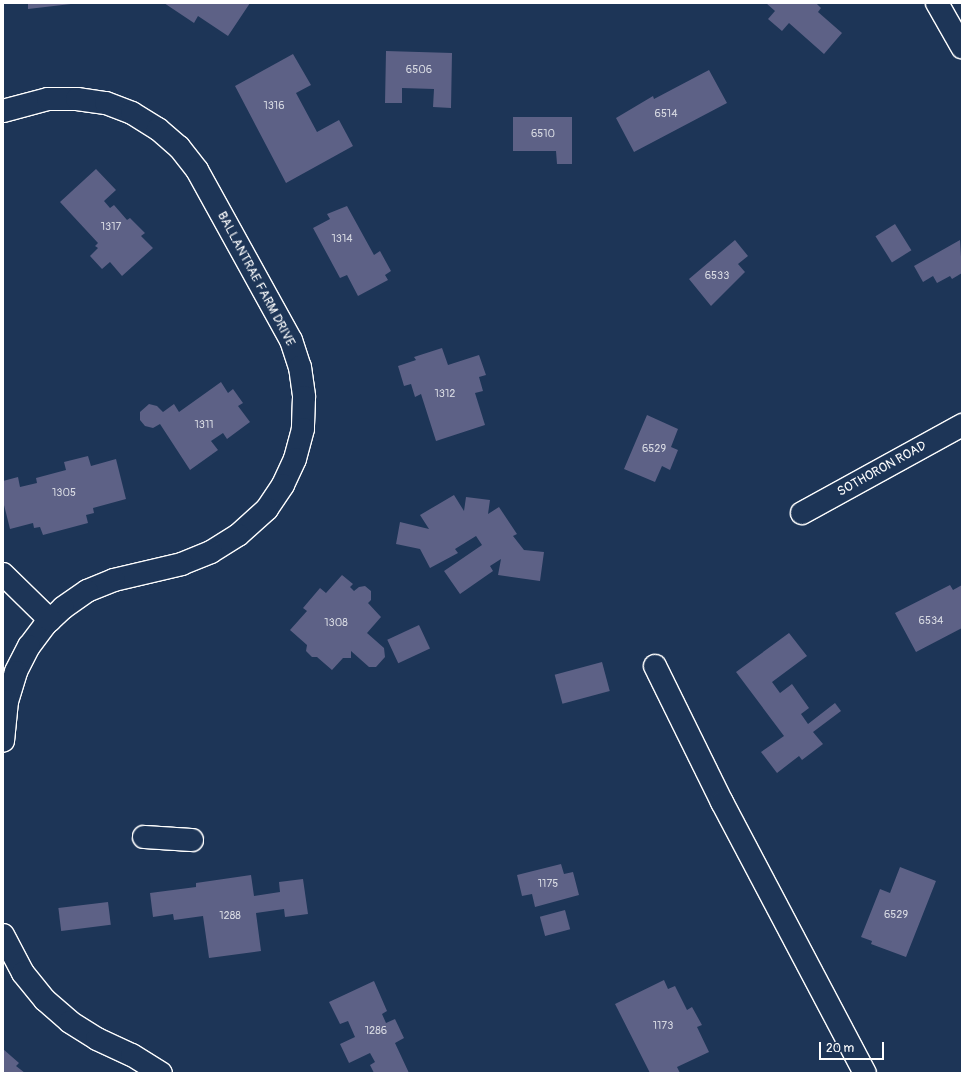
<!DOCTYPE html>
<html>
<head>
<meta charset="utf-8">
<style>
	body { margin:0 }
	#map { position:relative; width:965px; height:1076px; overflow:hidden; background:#1d3557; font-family:Pangolin,sans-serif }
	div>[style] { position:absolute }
	.building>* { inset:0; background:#5d6186; transform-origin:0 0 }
	.roads { filter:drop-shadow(1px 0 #fff) drop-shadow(-1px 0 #fff) drop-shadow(0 1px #fff) drop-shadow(0 -1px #fff) }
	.minor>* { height:22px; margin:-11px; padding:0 11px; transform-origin:11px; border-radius:11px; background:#1d3557 }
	span { translate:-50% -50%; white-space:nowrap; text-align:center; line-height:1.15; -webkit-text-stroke:3.5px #1d3557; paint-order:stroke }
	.number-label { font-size:11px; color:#d6d8e1 }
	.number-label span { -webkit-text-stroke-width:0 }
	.street-label { font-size:13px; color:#fff }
	.frame { position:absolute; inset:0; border:4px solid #fff; pointer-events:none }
	.scale { position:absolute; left:819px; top:1042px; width:65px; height:18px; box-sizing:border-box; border:2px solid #fff; border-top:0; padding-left:5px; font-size:12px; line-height:14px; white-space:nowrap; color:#fff; -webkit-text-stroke:3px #1d3557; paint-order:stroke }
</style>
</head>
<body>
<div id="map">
	<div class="building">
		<i style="clip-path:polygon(28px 3px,71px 3px,71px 4px,28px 9px)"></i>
		<i style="clip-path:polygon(164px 3px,250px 3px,228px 36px,198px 16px,194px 23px)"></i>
		<i style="clip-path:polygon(766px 3px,816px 3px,821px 8px,818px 12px,842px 33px,824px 54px,789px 23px,782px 31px,768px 19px,775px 11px)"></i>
		<i style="clip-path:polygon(386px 51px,452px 53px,451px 108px,433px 107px,434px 89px,402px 88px,402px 103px,385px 103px)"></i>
		<i style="clip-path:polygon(293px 54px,311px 85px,296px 93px,317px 132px,339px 120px,353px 146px,286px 183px,235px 86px)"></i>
		<i style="clip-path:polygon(709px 70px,727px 103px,634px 152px,616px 118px,653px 96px,654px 99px)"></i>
		<i style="clip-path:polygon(513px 117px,572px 117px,572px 164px,557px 164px,556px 151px,513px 151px)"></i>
		<i style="clip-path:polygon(96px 169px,116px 190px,104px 201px,110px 208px,114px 205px,127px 220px,130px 218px,145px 233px,141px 236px,153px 248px,122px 276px,110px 262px,102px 269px,90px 256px,98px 248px,95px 246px,98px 243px,60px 202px)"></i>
		<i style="clip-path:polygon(347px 206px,374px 255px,380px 251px,391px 271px,385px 275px,388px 280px,358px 296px,347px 275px,340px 278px,313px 228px,330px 219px,327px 214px)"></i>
		<i style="left:895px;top:224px;width:31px;height:23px;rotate:58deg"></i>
		<i style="clip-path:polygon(735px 240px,748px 256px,738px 264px,745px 272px,711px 306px,689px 279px)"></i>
		<i style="clip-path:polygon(960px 240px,962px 273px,952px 279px,950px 276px,937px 283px,933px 276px,923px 282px,914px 266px)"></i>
		<i style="clip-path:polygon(442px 348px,448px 365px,479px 355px,486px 375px,479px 377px,483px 391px,475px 393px,485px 425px,436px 441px,421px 394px,415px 397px,411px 384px,404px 386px,398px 366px,416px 360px,414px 357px)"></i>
		<i style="clip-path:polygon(221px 382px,228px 393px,233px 389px,243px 403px,238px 406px,250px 422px,227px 439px,223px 433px,211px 441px,218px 450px,190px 470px,160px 424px,153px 428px,145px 426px,140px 420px,140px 412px,149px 404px,157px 406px,163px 412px,174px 404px,179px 412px)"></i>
		<i style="clip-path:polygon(647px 415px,678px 429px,671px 447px,678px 450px,670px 470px,662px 466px,655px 482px,624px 469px)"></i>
		<i style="clip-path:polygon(88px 456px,91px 466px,116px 459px,126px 499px,93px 508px,94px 513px,86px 515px,88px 523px,43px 535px,40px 527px,34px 528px,33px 523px,10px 529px,3px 501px,3px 481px,18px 477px,20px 487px,37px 483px,36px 478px,66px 470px,64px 462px)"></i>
		<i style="clip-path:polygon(454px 495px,464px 511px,466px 497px,490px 500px,488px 514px,499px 507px,517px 534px,513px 536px,524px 550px,544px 552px,540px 581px,498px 575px,501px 559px,490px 566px,493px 571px,460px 594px,444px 571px,482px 545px,476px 536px,455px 549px,458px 553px,430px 568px,420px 549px,396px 544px,400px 522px,429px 529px,420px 515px)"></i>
		<i style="clip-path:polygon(342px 575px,353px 584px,350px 587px,354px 591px,359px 587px,365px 586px,371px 591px,371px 600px,368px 603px,381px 617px,367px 633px,384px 648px,385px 657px,376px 667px,369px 667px,351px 651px,351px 658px,343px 658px,332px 670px,317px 657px,312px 657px,306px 651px,307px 645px,290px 630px,307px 611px,303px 608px,320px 588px,326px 593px)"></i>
		<i style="clip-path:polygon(950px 585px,953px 590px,962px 585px,962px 628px,916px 652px,895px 613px)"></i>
		<i style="left:419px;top:625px;width:26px;height:35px;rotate:65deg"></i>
		<i style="clip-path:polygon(789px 633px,807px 656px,772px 682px,780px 693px,792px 684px,809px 708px,801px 714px,808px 724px,835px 703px,841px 711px,813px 732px,823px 744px,802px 760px,799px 756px,777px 773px,761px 752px,784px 736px,736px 672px)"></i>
		<i style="left:602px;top:662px;width:30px;height:49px;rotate:75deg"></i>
		<i style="clip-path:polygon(561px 864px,564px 874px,573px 872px,579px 895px,535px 907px,532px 894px,522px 896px,517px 875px)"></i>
		<i style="clip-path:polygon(900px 867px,936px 881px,906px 957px,871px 944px,872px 941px,861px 937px,880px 889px,890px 893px)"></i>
		<i style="clip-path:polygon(251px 875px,254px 896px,280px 892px,279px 882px,303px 879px,308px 914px,285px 917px,284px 909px,256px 913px,261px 951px,209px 958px,203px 916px,174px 920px,173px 914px,153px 917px,150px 893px,196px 887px,196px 883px)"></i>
		<i style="left:108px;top:902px;width:23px;height:50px;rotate:83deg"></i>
		<i style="left:565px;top:910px;width:20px;height:26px;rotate:75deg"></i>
		<i style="clip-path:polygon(664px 980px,668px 989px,675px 986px,687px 1010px,692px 1007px,702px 1025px,697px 1027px,709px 1052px,677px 1067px,680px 1073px,650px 1073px,615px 1004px)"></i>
		<i style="clip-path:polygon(374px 981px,387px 1011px,382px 1014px,386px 1023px,395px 1019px,404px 1038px,395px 1043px,409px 1073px,374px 1073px,370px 1065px,375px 1062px,370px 1053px,349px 1063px,340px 1044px,355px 1037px,348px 1021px,340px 1024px,329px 1002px)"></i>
		<i style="clip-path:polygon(3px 1049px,19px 1063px,16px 1066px,25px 1073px,3px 1073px)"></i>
	</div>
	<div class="roads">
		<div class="minor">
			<i style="left:937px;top:3px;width:51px;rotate:60.4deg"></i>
			<i style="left:3px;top:111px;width:47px;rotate:-14.9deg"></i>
			<i style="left:48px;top:99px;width:29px"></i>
			<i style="left:77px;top:99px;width:29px;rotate:8deg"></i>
			<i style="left:106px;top:103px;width:28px;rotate:21deg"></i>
			<i style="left:132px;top:113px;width:31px;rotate:32deg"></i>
			<i style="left:158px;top:129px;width:28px;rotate:41deg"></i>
			<i style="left:179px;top:147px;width:29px;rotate:52deg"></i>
			<i style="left:197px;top:170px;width:194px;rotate:61.1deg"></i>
			<i style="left:291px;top:340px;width:28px;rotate:72deg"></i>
			<i style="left:300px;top:367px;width:30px;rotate:82deg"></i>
			<i style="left:304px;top:397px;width:32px;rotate:92deg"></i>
			<i style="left:303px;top:429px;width:31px;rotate:105deg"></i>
			<i style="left:295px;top:459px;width:29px;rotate:115deg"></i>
			<i style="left:283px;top:485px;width:29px;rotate:124deg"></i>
			<i style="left:267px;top:509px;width:39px;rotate:138deg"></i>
			<i style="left:238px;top:535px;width:32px;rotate:148deg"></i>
			<i style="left:211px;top:552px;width:31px;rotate:158deg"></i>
			<i style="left:182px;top:564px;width:70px;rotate:166.8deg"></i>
			<i style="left:114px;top:580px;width:29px;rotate:158deg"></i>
			<i style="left:87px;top:591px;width:29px;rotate:145deg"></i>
			<i style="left:63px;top:608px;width:25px;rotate:137deg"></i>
			<i style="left:45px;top:625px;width:26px;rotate:127deg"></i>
			<i style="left:29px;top:646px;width:29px;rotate:117deg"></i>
			<i style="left:16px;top:672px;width:30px;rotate:107deg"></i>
			<i style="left:7px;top:701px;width:40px;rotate:95.7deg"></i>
			<i style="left:802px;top:513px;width:183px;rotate:-28.8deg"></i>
			<i style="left:3px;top:574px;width:66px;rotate:44.4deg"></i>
			<i style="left:655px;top:666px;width:152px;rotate:63.8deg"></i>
			<i style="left:722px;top:802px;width:306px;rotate:62.2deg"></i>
			<i style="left:144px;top:837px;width:48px;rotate:3.6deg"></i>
			<i style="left:3px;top:935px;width:43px;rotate:62.2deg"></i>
			<i style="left:23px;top:973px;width:35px;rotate:51deg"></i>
			<i style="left:45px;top:1000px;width:33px;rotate:41deg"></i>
			<i style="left:70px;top:1022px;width:32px;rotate:32deg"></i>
			<i style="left:97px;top:1039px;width:38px;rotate:25deg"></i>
			<i style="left:132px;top:1055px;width:34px;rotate:32deg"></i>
		</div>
	</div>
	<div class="number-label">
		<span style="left:419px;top:70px">6506</span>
		<span style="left:274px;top:106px">1316</span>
		<span style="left:666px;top:114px">6514</span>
		<span style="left:543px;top:134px">6510</span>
		<span style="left:111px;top:227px">1317</span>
		<span style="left:342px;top:239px">1314</span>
		<span style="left:717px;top:276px">6533</span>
		<span style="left:445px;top:394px">1312</span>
		<span style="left:204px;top:425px">1311</span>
		<span style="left:654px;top:449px">6529</span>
		<span style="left:64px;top:493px">1305</span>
		<span style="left:931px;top:621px">6534</span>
		<span style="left:336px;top:623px">1308</span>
		<span style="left:548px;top:884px">1175</span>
		<span style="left:896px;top:915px">6529</span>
		<span style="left:230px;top:916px">1288</span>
		<span style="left:663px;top:1026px">1173</span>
		<span style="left:376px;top:1031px">1286</span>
	</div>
	<div class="street-label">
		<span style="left:256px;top:279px;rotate:62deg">BALLANTRAE FARM DRIVE</span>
		<span style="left:882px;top:469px;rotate:-29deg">SOTHORON ROAD</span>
	</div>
	<div class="frame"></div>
	<div class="scale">20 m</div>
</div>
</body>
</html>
